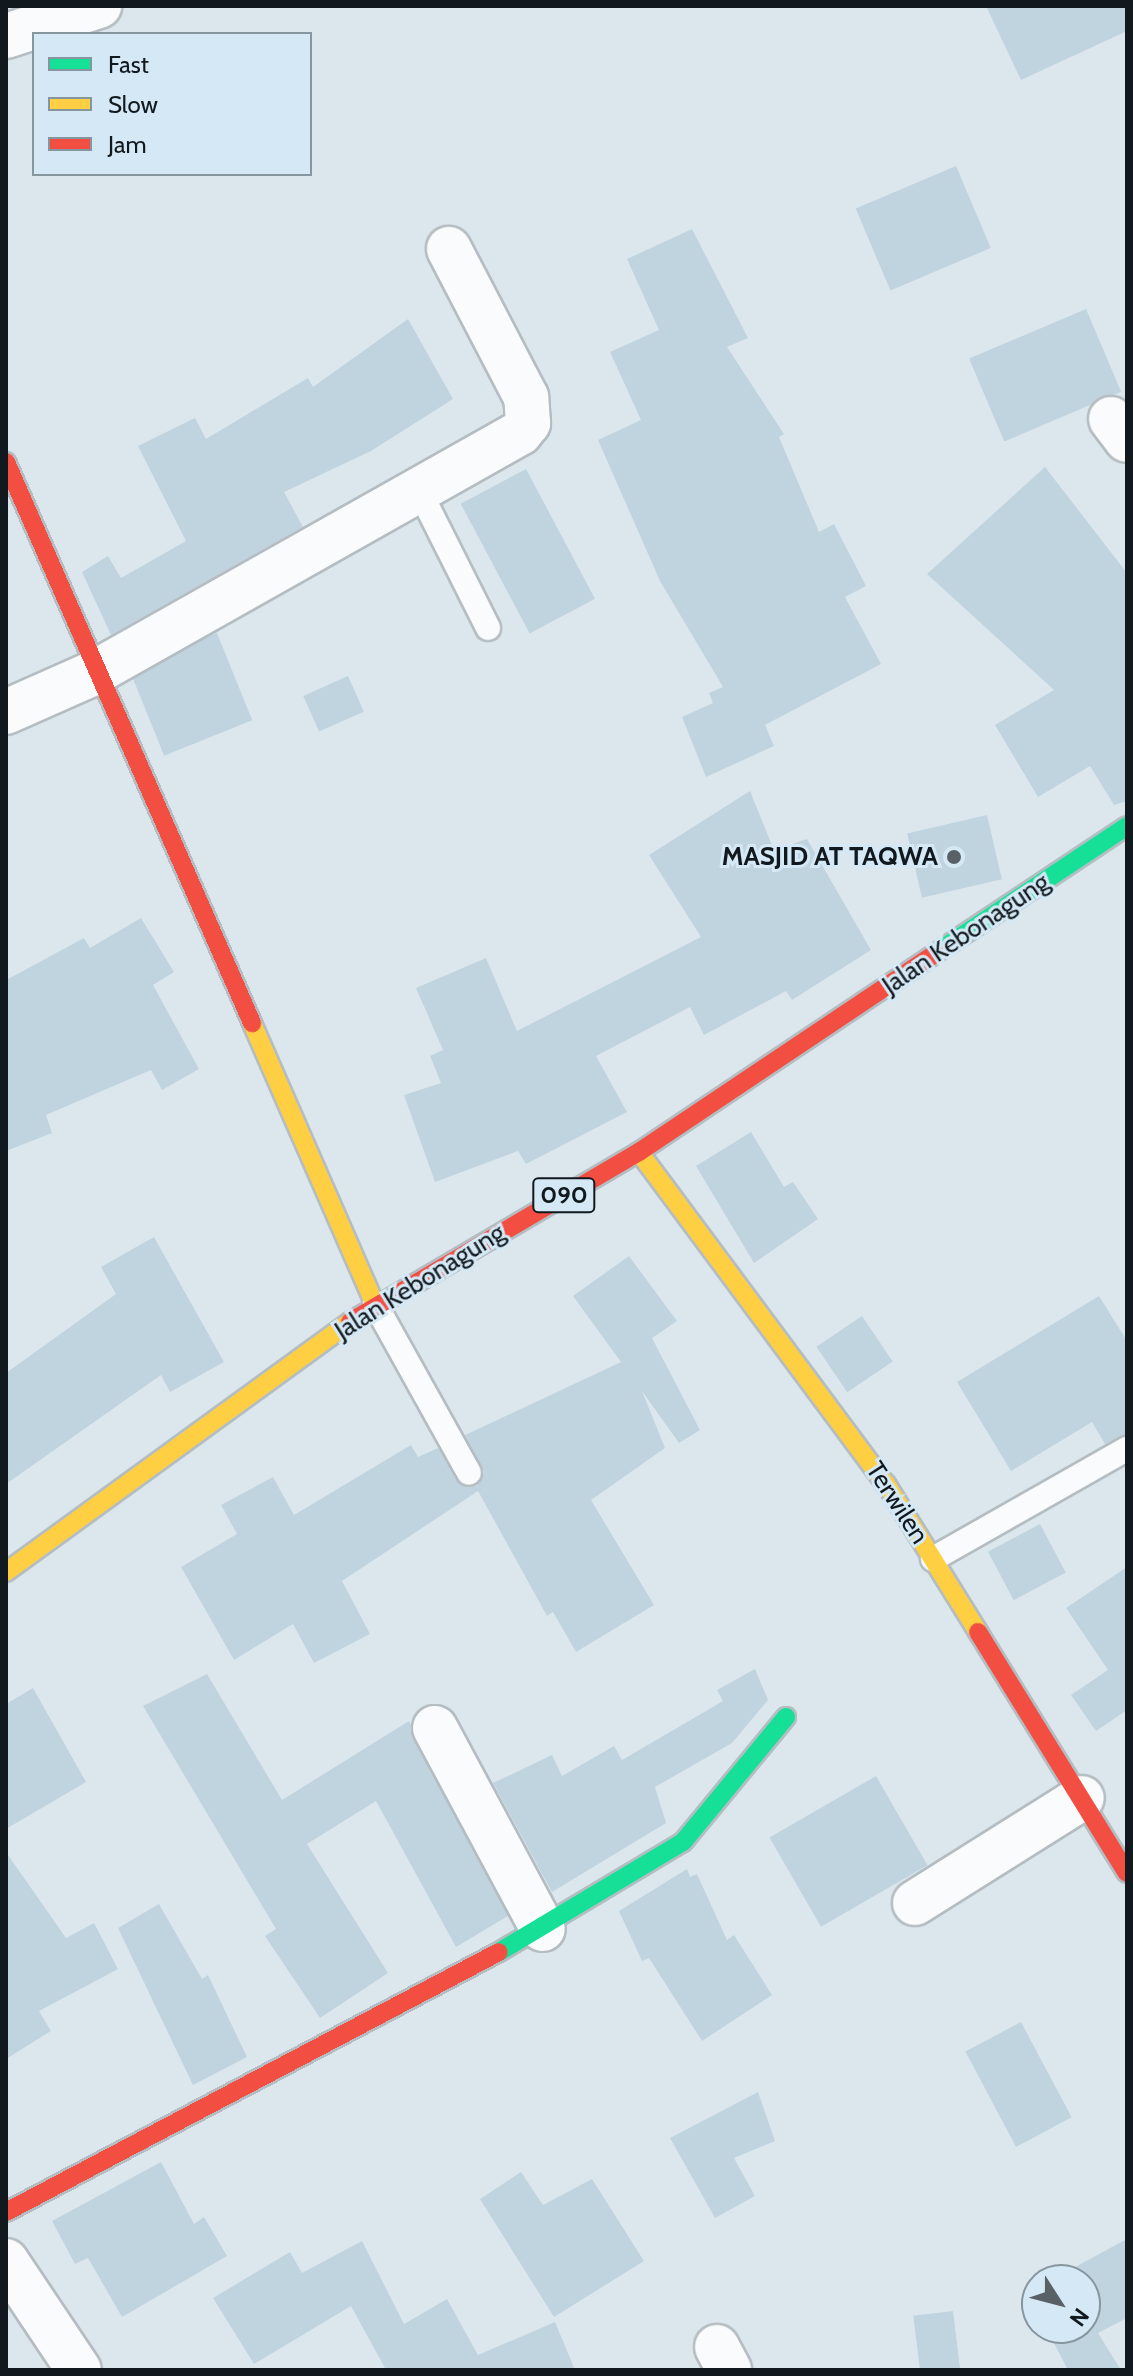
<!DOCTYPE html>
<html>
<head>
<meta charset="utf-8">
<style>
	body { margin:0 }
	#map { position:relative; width:1133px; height:2376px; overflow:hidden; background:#dce7ed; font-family:Cabin,sans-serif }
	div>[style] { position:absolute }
	.building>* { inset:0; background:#c0d4df; transform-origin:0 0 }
	.roads { filter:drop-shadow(2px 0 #b4bdc2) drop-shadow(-2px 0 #b4bdc2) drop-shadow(0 2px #b4bdc2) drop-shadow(0 -2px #b4bdc2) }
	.lane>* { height:24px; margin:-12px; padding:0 12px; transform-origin:12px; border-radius:12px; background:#fafbfc }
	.street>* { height:44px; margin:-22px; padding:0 22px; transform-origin:22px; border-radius:22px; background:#fafbfc }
	.fast>* { height:18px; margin:-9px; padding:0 9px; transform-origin:9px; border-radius:9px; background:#16e098 }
	.slow>* { height:18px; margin:-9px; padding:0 9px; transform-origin:9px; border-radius:9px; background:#ffcf43 }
	.jam>* { height:18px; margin:-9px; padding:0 9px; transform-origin:9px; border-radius:9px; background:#f24e42 }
	.dots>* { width:22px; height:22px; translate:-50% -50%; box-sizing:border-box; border:4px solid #d4e9f5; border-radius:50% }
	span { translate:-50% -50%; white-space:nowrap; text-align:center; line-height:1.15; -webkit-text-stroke:6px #d4e9f5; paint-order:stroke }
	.shield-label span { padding:2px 6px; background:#d4e9f5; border:2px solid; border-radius:6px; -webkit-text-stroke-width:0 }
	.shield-label { font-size:24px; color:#12191e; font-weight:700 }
	.poi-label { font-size:26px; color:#12191e; font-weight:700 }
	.right { translate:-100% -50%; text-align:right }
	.street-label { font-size:26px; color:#12191e }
	.frame { position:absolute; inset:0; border:8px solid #12191e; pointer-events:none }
	.legend { position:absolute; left:32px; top:32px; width:280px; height:144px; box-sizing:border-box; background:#d4e9f5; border:2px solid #86969f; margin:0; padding:10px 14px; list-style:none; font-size:24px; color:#12191e }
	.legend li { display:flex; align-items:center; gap:16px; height:40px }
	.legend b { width:40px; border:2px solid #86969f }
	.north { position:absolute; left:1021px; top:2264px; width:80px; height:80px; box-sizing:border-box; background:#d4e9f5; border:2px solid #86969f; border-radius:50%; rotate:126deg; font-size:22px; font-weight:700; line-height:32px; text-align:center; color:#12191e }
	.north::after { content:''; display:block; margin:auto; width:28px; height:36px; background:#596166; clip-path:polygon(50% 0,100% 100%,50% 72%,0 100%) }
</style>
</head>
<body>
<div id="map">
	<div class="building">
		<i style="clip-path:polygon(986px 6px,1127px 6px,1127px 31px,1021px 80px)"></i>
		<i style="left:956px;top:166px;width:89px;height:109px;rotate:67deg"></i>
		<i style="clip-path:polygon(692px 229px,748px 338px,727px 347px,784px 434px,779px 437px,819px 532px,834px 524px,866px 586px,845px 597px,881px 664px,765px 725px,774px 746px,706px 777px,682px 717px,713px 703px,709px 693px,723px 687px,660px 581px,598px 440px,641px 420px,610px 352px,659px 330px,627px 259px)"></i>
		<i style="left:1086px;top:309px;width:90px;height:127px;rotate:67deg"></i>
		<i style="clip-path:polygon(408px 319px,453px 399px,371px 451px,284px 492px,303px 527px,111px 635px,82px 572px,108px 556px,121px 578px,186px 541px,138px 446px,195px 418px,206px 439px,308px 378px,313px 387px)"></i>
		<i style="clip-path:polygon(1045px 467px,1127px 573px,1127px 801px,1114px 805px,1090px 766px,1038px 797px,995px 725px,1054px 690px,927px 574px)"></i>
		<i style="left:526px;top:469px;width:147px;height:74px;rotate:62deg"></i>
		<i style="left:217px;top:633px;width:94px;height:95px;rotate:68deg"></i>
		<i style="left:348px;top:676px;width:39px;height:49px;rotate:66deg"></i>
		<i style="clip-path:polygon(750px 791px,774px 850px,807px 839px,871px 950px,792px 1000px,786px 991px,704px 1035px,690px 1007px,596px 1056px,627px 1112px,526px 1164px,518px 1151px,435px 1182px,404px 1095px,441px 1083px,430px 1056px,443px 1050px,416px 988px,486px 958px,517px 1031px,701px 937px,649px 855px)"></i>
		<i style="left:987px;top:815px;width:66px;height:82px;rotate:77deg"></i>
		<i style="clip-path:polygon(141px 918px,174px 972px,153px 985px,199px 1069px,162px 1090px,151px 1070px,46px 1115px,52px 1133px,6px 1151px,6px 980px,84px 938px,90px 948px)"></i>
		<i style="clip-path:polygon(751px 1132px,784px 1187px,793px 1182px,818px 1219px,754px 1263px,696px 1166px)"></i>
		<i style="clip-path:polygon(154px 1237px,224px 1362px,170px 1392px,161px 1375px,6px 1484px,6px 1373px,116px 1294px,101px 1267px)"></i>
		<i style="clip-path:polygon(629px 1256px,677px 1321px,652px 1338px,700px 1430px,679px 1443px,642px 1391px,665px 1448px,591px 1500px,654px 1605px,576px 1652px,553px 1612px,547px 1616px,478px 1491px,342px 1581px,370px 1634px,314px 1663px,293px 1624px,234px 1660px,181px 1567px,237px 1534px,221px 1505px,273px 1477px,294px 1515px,411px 1445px,418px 1457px,438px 1448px,461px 1485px,477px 1486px,484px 1472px,465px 1435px,621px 1362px,573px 1296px)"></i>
		<i style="clip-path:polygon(1099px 1296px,1127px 1341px,1127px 1434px,1105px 1444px,1092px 1422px,1011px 1471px,957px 1382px)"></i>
		<i style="left:862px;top:1316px;width:55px;height:55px;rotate:56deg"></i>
		<i style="left:1040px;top:1524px;width:55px;height:59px;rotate:62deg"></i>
		<i style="clip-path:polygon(1127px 1567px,1127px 1710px,1096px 1731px,1071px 1695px,1108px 1670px,1066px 1608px)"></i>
		<i style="clip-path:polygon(755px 1669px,768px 1700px,732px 1743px,655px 1787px,666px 1823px,552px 1892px,493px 1783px,552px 1755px,562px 1776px,614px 1746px,622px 1760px,723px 1701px,717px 1690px)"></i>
		<i style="clip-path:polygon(207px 1674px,282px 1800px,409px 1721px,508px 1916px,456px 1947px,376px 1801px,307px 1844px,388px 1973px,320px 2018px,265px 1936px,276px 1929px,143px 1706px)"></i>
		<i style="clip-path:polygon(33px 1688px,86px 1782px,6px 1829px,6px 1704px)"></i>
		<i style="left:876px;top:1776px;width:103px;height:123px;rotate:60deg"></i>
		<i style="clip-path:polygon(6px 1852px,66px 1938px,94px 1923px,118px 1969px,39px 2011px,51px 2031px,6px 2059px)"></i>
		<i style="clip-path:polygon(687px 1869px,690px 1877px,697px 1874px,727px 1940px,734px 1935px,772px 1995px,702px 2041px,649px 1958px,642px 1961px,619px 1911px)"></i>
		<i style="clip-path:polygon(159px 1904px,202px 1979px,208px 1975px,247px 2057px,193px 2085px,118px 1928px)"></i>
		<i style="left:1021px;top:2022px;width:108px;height:63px;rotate:62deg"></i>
		<i style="clip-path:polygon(758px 2092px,775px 2141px,734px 2158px,755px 2196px,715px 2218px,670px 2138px)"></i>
		<i style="clip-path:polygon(161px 2162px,194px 2224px,204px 2217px,227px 2256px,122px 2317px,88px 2258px,75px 2264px,52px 2221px)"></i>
		<i style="clip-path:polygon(521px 2172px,543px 2205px,592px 2179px,644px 2261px,554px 2317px,480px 2199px)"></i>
		<i style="clip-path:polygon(1127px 2239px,1127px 2318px,1098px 2333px,1121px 2370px,1068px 2370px,1046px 2328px,1085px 2328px,1085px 2280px,1051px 2280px)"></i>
		<i style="clip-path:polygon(362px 2241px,404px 2324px,447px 2299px,478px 2355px,555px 2322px,575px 2370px,386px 2370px,351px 2306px,254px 2364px,213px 2298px,290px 2252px,302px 2273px)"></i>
		<i style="left:953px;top:2311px;width:59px;height:40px;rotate:83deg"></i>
	</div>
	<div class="roads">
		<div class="lane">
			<i style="left:420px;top:492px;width:152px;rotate:63.4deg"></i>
			<i style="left:375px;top:1304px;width:193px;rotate:60.9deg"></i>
			<i style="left:933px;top:1559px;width:223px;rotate:-29.6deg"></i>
		</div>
		<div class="street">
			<i style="left:6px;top:36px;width:98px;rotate:-17.9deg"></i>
			<i style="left:1111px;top:419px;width:26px;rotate:53deg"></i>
			<i style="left:6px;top:712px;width:96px;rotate:-23.9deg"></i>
			<i style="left:94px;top:673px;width:489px;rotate:-29.4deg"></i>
			<i style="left:520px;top:433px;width:13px;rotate:-51deg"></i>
			<i style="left:528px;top:423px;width:26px;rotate:-94deg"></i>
			<i style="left:526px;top:397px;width:167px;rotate:-117.5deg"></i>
			<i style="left:435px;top:1728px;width:228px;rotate:61.8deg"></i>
			<i style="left:915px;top:1903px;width:197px;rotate:-32.2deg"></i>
			<i style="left:6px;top:2261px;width:131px;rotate:56.2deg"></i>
			<i style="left:717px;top:2347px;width:26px;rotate:62deg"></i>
		</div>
		<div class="fast">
			<i style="left:936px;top:953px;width:229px;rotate:-33.6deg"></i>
			<i style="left:499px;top:1952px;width:214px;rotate:-30.9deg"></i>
			<i style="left:683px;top:1842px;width:162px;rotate:-50.5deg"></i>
		</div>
		<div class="slow">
			<i style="left:252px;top:1023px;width:307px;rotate:66.4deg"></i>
			<i style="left:639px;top:1152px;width:414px;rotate:53.4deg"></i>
			<i style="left:886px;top:1484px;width:174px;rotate:58.1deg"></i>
			<i style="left:6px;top:1572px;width:425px;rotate:-36deg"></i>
		</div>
		<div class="jam">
			<i style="left:6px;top:462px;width:613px;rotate:66.32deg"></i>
			<i style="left:350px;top:1322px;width:335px;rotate:-30.5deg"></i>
			<i style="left:639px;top:1152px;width:358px;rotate:-33.8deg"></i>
			<i style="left:978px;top:1632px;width:283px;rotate:58.3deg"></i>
			<i style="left:6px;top:2212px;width:557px;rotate:-27.81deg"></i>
		</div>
	</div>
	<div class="dots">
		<i style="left:954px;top:857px;background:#596166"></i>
	</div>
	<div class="shield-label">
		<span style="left:564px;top:1195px">090</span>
	</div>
	<div class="poi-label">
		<span class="right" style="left:938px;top:857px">MASJID AT TAQWA</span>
	</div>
	<div class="street-label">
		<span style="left:966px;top:934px;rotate:-34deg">Jalan Kebonagung</span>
		<span style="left:420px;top:1282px;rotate:-32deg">Jalan Kebonagung</span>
		<span style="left:897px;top:1503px;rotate:57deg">Terwilen</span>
	</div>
	<div class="frame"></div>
	<ul class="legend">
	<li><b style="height:10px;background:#16e098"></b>Fast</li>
	<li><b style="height:10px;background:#ffcf43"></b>Slow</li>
	<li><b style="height:10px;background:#f24e42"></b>Jam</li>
	</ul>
	<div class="north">N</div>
</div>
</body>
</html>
